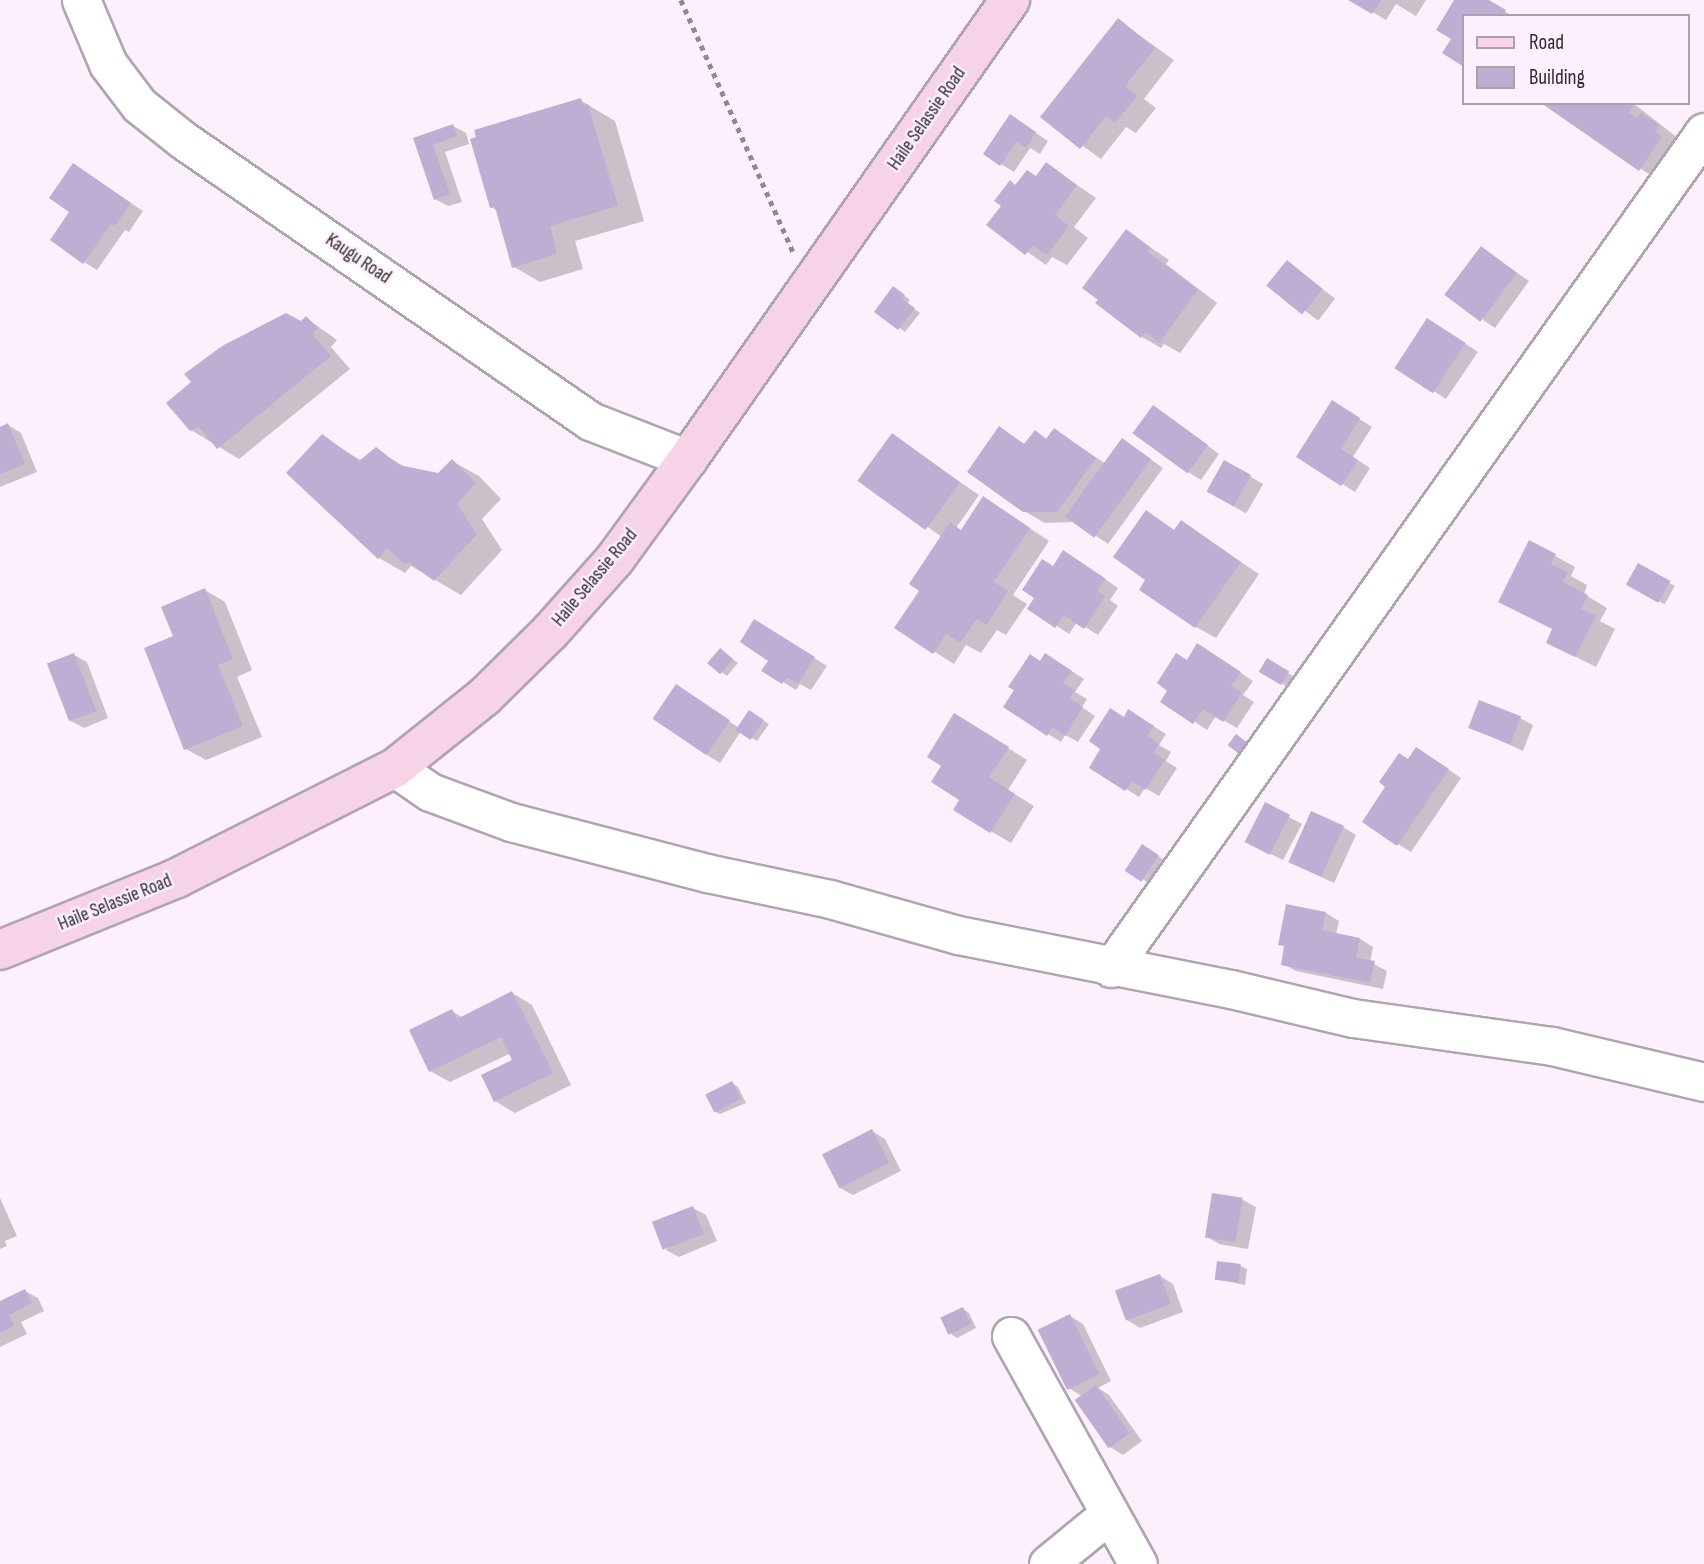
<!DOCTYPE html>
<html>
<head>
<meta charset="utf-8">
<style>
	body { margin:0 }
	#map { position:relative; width:1704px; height:1564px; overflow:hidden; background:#fdf0fd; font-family:"Sofia Sans Condensed",sans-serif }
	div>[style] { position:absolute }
	.shadow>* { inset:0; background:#0003; transform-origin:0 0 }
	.building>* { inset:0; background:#beaed4; transform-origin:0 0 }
	.path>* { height:4.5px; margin-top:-2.25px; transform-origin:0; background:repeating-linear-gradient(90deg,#908790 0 5px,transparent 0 10px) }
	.roads { filter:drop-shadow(2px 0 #b0a4b0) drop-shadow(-2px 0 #b0a4b0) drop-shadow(0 2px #b0a4b0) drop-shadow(0 -2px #b0a4b0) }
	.street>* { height:37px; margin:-18.5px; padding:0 18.5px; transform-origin:18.5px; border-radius:18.5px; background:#fff }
	.secondary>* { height:38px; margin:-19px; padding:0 19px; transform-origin:19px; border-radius:19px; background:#f7d3e8 }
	span { translate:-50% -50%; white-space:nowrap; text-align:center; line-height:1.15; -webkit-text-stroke:5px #fdf0fd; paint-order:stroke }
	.street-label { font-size:19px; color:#2f2a2f }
	.legend { position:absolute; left:1462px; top:14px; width:228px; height:91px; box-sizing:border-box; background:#fdf0fd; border:2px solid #aba1ab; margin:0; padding:9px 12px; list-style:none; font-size:21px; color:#2f2a2f }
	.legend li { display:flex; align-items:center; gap:14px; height:35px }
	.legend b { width:35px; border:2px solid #aba1ab }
</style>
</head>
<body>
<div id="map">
	<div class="shadow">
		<i style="clip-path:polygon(1352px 0,1426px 0,1416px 16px,1396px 4px,1386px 20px)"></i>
		<i style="clip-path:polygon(1456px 0,1487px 0,1512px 16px,1464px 16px,1464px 65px,1444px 53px,1453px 38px)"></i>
		<i style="clip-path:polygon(1118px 20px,1174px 60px,1144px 99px,1156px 108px,1136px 133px,1126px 127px,1101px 159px,1042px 117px)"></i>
		<i style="clip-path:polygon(580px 100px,615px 121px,644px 221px,575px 241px,583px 269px,540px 282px,514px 267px,498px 211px,491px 207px)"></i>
		<i style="clip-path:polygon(1544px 103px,1631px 103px,1638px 107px,1678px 138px,1659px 181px)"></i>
		<i style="clip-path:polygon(1023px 124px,1048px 141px,1040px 154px,1030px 148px,1014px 172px,1001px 164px)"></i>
		<i style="clip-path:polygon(453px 126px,466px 133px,469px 144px,445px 152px,462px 202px,448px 206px,435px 199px,415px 139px)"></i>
		<i style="clip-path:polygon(1046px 164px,1096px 198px,1074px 227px,1088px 238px,1067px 265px,1052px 257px,1046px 265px,989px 225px,1003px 206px,1010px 182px,1017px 186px,1037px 177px)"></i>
		<i style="clip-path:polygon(74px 165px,143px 211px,129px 232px,125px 230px,97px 270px,84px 262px,72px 212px)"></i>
		<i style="clip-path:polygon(1126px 231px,1169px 260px,1166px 264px,1217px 303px,1180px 353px,1164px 344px,1161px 348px,1142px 337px)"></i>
		<i style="clip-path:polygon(1482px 248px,1529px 281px,1495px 328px,1483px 320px)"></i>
		<i style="left:1288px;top:263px;width:59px;height:28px;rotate:37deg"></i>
		<i style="clip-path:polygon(900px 292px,910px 300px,907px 304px,920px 313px,905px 332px,877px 312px)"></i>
		<i style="clip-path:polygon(306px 318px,337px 340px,331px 347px,350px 369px,239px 459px,191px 430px)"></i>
		<i style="clip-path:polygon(1440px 327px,1478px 352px,1446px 399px,1396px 367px)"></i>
		<i style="clip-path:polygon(1345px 410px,1372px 427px,1353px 457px,1370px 468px,1355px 492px,1298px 456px)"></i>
		<i style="clip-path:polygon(1166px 415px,1219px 454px,1201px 480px,1188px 472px)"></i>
		<i style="clip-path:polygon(8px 425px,21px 433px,37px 472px,0 487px,0 429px)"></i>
		<i style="clip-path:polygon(1000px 429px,1026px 445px,1035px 432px,1048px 440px,1055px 430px,1106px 464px,1123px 440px,1163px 468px,1108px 544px,1076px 522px,1045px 523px,1024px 511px)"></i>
		<i style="clip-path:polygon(892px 435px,979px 495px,956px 528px,962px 531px,1003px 510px,1049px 541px,1013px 595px,1027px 604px,1006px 635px,997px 630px,981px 653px,966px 645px,954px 664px,897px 628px,921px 590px,942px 537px,860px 480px)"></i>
		<i style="clip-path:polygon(323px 437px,362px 461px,376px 449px,408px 469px,438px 475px,452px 461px,479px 476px,501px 499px,482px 519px,502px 550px,461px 595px,411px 566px,405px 573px,379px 558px)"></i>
		<i style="left:1225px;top:462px;width:44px;height:34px;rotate:30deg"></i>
		<i style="clip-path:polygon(1146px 513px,1176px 531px,1182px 523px,1259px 574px,1216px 638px,1196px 627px,1147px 580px)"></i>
		<i style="clip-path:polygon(1530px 542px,1575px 567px,1571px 576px,1587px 585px,1584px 594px,1607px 608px,1600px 621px,1615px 629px,1596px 667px,1568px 653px,1554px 629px)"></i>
		<i style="clip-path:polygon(1077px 560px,1118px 588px,1110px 600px,1118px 606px,1098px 635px,1077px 622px,1069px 634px,1030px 608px,1054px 568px)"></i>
		<i style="left:1639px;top:566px;width:41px;height:21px;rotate:29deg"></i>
		<i style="clip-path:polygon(205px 590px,225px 602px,252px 670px,237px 677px,262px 737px,206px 760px,186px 749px,175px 637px)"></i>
		<i style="clip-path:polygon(768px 629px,827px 666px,811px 690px,800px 684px,796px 690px,764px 670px,770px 660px)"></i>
		<i style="clip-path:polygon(1211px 653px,1253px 681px,1243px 695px,1254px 702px,1237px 728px,1216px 716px,1207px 730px,1163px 701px)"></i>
		<i style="clip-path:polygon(726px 654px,738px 663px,727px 676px,710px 663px)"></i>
		<i style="clip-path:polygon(74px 655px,87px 662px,108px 718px,84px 728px,71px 721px)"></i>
		<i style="left:1268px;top:660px;width:30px;height:12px;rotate:33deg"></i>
		<i style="clip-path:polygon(1041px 663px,1059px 663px,1084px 679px,1075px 692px,1087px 699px,1082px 707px,1095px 716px,1078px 742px,1065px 735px,1061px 742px,1005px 707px)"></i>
		<i style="clip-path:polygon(677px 686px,739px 728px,755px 715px,769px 724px,757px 741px,741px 731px,720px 763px,707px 755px)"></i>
		<i style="clip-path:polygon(1520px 718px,1533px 725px,1523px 751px,1470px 727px)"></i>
		<i style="clip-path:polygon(1125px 719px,1142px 719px,1166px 734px,1159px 745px,1171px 752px,1166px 761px,1177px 768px,1159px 796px,1145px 788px,1139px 797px,1091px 767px)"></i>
		<i style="clip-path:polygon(975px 727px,1027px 760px,1008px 790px,1034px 806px,1011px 843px,955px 810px,962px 800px)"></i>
		<i style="clip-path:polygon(1430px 757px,1461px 778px,1411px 852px,1398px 844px,1408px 761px)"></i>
		<i style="clip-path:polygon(1266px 805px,1302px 824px,1283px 860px,1260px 849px)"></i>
		<i style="clip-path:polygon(1343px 827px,1356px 835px,1334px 883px,1290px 862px)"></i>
		<i style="clip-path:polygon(1148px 849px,1164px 860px,1149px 883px,1128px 870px)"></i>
		<i style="clip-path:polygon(1326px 913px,1339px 921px,1336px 934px,1360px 939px,1373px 947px,1370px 962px,1387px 971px,1383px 989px,1296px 971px,1283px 964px)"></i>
		<i style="clip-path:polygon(512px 993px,532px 1005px,571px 1085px,515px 1113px,495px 1101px,514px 1060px,511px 1053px,450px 1082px,430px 1071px,452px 1011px,463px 1018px)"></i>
		<i style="clip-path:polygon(732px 1083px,738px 1087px,746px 1103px,720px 1114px,714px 1111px)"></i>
		<i style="clip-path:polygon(872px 1131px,885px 1139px,901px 1171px,853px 1195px,840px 1188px)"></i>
		<i style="clip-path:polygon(1213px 1195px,1243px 1200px,1256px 1207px,1248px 1249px,1219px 1244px,1206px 1236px)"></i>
		<i style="clip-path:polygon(0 1198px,17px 1236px,5px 1241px,7px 1246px,0 1249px)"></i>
		<i style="clip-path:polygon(693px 1208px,706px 1215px,717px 1241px,679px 1257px,666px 1250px)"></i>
		<i style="clip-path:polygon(1241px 1266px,1247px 1269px,1245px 1285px,1217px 1279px)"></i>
		<i style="clip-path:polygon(1160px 1276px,1173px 1284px,1183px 1312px,1140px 1328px,1127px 1320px)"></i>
		<i style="clip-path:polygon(25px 1291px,38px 1298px,44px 1311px,21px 1322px,27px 1334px,0 1347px,0 1303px)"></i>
		<i style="clip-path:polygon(963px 1309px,969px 1313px,976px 1328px,957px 1338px,951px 1334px)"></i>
		<i style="clip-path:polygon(1070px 1316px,1083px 1324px,1111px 1381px,1098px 1388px,1109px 1395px,1142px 1441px,1123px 1455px,1110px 1447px,1083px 1397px,1069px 1388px)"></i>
	</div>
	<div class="building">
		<i style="clip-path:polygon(1348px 0,1381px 0,1372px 14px)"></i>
		<i style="clip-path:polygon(1454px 0,1489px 0,1506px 10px,1502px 16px,1464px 16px,1464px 67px,1442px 53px,1451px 39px,1436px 30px)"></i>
		<i style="clip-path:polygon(1118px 18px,1155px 48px,1125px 86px,1137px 96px,1115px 123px,1106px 116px,1080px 149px,1040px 117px)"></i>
		<i style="clip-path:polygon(581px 98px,583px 105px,588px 104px,618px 206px,550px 226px,557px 254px,512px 268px,495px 207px,490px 208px,470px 139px,476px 137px,474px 130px)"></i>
		<i style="clip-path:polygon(1541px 103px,1632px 103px,1634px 105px,1629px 113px,1637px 118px,1641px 113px,1659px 125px,1655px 131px,1662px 137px,1639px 171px)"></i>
		<i style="clip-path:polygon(1010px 114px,1036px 132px,1026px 148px,1017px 141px,1000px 166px,983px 154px)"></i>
		<i style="clip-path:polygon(453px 124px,457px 136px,433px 145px,450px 194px,434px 200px,413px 138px)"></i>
		<i style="clip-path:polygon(1046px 162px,1077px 185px,1055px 215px,1069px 226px,1047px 255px,1033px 245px,1025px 255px,986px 225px,1001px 206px,994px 201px,1010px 180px,1015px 185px,1027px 170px,1036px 176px)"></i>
		<i style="clip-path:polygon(73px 163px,131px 203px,115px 226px,111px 224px,83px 264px,50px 240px,69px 212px,49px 198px)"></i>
		<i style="clip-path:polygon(1126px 229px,1150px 247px,1147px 251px,1198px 290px,1159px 343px,1145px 332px,1141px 338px,1095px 303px,1098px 300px,1082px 288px)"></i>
		<i style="left:1481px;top:246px;width:45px;height:61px;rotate:37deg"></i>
		<i style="left:1287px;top:260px;width:46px;height:33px;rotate:39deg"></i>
		<i style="clip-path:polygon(893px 286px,905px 295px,902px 299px,915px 308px,898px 330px,874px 312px)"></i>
		<i style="clip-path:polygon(286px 313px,301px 321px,306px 316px,318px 328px,312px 334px,331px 356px,217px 449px,199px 427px,190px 431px,166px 403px,191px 382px,184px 374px,222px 346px)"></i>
		<i style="left:1427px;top:318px;width:46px;height:60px;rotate:33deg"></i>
		<i style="clip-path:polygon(1332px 400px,1360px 418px,1341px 449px,1358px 460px,1341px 486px,1296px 457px)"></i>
		<i style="left:1153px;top:405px;width:68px;height:35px;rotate:36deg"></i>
		<i style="clip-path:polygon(8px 423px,25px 464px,0 474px,0 427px)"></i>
		<i style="clip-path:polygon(999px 426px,1024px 444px,1035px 430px,1046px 439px,1054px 428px,1096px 458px,1057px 512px,1023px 512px,967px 472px)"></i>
		<i style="left:892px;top:433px;width:84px;height:59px;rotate:36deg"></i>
		<i style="clip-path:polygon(322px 434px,359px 461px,376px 447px,399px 465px,438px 473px,452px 459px,476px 483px,457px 504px,477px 534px,434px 581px,410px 563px,404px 564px,387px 548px,378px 559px,286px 473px)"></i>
		<i style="left:1122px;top:438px;width:36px;height:97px;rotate:36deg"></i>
		<i style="left:1224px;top:460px;width:31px;height:36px;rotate:29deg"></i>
		<i style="clip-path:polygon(983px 496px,1030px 528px,994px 582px,1008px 591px,986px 625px,977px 619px,960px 643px,946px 634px,933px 654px,894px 628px,919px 591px,909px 584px,950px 522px,961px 530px)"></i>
		<i style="clip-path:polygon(1146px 510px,1174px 530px,1181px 520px,1241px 562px,1195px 628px,1139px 590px,1145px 580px,1113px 557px)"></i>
		<i style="clip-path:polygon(1529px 540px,1556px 554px,1551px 564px,1568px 572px,1563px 582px,1588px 595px,1581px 609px,1596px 616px,1575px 657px,1546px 643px,1552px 629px,1498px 602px)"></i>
		<i style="clip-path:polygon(1063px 550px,1106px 579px,1097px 591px,1105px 597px,1084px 629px,1064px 615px,1055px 628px,1027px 609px,1034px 598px,1022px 590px,1042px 559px,1053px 566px)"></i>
		<i style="left:1638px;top:563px;width:37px;height:25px;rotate:29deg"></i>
		<i style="clip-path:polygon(205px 588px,233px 659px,218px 665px,243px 726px,184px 750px,144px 648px,173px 636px,161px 607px)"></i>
		<i style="clip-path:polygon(754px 619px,815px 657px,798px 684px,787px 677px,782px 684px,761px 671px,768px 661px,740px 642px)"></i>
		<i style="clip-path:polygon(1197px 643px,1241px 672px,1231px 686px,1242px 693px,1223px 722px,1203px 709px,1193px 724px,1160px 702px,1167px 691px,1157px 683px,1176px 653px,1187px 660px)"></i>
		<i style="left:720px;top:648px;width:17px;height:20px;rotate:40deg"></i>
		<i style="left:74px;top:653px;width:62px;height:29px;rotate:69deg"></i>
		<i style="clip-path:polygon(1045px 653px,1072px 671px,1063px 683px,1075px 690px,1070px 698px,1083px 707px,1065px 736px,1052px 727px,1047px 736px,1003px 707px,1014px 690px,1008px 687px,1030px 654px,1040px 661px)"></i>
		<i style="left:1267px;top:658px;width:26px;height:16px;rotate:31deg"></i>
		<i style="left:676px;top:684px;width:65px;height:42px;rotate:34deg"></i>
		<i style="left:1479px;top:700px;width:45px;height:30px;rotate:21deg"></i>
		<i style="clip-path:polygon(1110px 708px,1124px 717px,1128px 709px,1154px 726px,1147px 736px,1159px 744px,1154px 752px,1165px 760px,1145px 790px,1132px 781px,1125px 791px,1089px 768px,1100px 749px,1089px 741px)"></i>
		<i style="left:749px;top:710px;width:18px;height:24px;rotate:34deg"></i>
		<i style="clip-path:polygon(954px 713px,1009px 747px,989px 777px,1015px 794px,990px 833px,953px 810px,959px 800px,931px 782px,941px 766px,927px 757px)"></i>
		<i style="left:1236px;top:734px;width:20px;height:14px;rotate:37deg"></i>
		<i style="clip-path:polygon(1416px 747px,1449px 769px,1397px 846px,1362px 822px,1385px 787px,1379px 782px,1399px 753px,1408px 759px)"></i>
		<i style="left:1265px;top:802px;width:28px;height:45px;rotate:27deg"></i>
		<i style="left:1311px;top:811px;width:36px;height:56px;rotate:24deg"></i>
		<i style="left:1142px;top:844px;width:20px;height:32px;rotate:33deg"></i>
		<i style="clip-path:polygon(1286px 904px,1326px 912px,1322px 930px,1360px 938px,1356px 958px,1375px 961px,1370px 983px,1281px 965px,1284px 946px,1278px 945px)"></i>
		<i style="clip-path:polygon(512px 991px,553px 1073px,494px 1102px,481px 1075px,512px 1060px,501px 1037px,429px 1072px,409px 1030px,452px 1009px,457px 1019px)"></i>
		<i style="left:732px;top:1081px;width:20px;height:30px;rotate:63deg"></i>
		<i style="left:872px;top:1129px;width:38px;height:56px;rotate:63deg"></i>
		<i style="left:1212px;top:1193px;width:31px;height:45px;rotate:9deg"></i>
		<i style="left:693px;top:1206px;width:30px;height:44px;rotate:69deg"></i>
		<i style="left:1217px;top:1261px;width:24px;height:19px;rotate:7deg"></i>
		<i style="left:1160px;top:1274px;width:32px;height:48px;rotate:70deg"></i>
		<i style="clip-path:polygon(25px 1289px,32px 1303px,9px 1315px,14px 1326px,0 1333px,0 1301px)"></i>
		<i style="left:963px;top:1307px;width:19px;height:25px;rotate:65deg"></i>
		<i style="left:1070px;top:1314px;width:67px;height:36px;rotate:64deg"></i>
		<i style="left:1096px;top:1385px;width:59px;height:26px;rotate:55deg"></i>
	</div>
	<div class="path">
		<i style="left:681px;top:0;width:276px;rotate:66deg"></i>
	</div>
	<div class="roads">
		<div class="street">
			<i style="left:81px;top:0;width:69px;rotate:67.1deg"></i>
			<i style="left:108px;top:64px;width:51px;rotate:52.9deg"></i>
			<i style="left:139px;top:105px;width:56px;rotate:38.5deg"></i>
			<i style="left:183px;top:140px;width:495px;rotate:34.6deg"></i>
			<i style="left:590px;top:421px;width:105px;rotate:21.2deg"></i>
			<i style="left:395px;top:768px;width:42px;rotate:34.4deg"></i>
			<i style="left:430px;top:792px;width:86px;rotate:20.3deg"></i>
			<i style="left:511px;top:822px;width:203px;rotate:14.6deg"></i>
			<i style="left:707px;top:873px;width:126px;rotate:11.9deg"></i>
			<i style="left:830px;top:899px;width:133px;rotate:15.7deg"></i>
			<i style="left:958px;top:935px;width:278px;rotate:11.2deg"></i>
			<i style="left:1231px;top:989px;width:125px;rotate:13.4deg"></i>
			<i style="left:1353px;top:1018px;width:201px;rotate:8deg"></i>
			<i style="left:1552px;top:1046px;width:156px;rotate:13.3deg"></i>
			<i style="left:1111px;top:968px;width:1025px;rotate:-54.65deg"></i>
			<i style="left:1011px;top:1336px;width:261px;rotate:60.9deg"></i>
			<i style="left:1048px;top:1564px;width:79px;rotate:-39.3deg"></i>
		</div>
		<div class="secondary">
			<i style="left:0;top:950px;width:191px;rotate:-22.1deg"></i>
			<i style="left:177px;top:878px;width:244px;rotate:-26.8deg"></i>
			<i style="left:395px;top:768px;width:114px;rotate:-38.6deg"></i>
			<i style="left:484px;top:697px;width:93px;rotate:-44.6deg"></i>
			<i style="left:550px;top:632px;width:98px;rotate:-48.3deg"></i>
			<i style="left:615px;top:559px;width:124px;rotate:-53.9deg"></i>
			<i style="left:688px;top:459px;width:561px;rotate:-54.95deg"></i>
		</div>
	</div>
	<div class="street-label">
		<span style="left:927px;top:119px;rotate:-55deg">Haile Selassie Road</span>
		<span style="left:358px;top:259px;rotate:34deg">Kaugu Road</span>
		<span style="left:595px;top:578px;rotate:-50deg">Haile Selassie Road</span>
		<span style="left:115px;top:903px;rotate:-22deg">Haile Selassie Road</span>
	</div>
	<ul class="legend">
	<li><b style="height:9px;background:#f7d3e8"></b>Road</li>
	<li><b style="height:19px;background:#beaed4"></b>Building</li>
	</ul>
</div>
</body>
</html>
